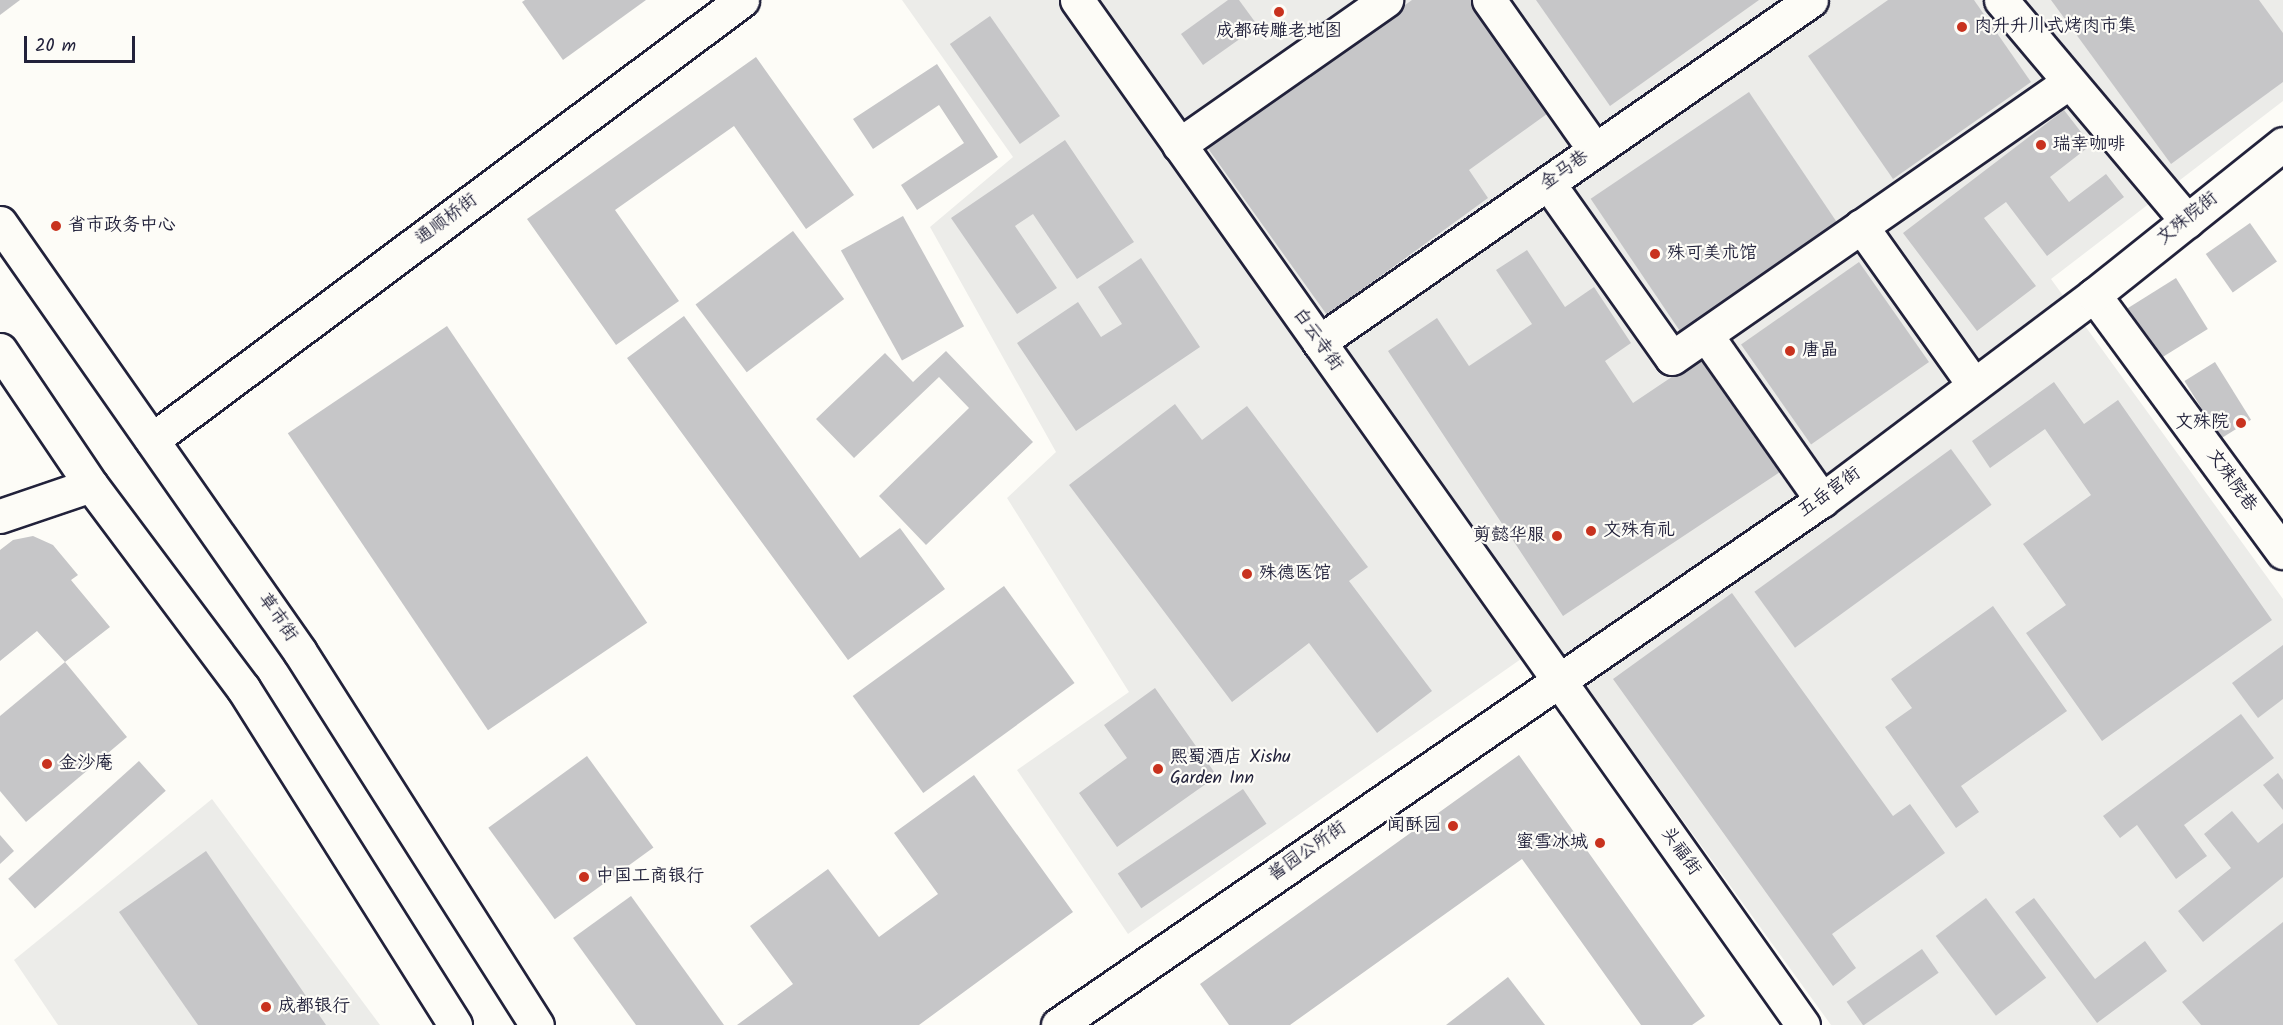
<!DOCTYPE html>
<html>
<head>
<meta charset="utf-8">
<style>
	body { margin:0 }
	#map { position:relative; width:2283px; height:1025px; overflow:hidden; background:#fdfcf7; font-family:Kalam,"LXGW WenKai TC",sans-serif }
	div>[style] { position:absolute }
	.built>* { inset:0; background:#ecece9 }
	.building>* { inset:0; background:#c6c6c8; transform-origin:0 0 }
	.roads { filter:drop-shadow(2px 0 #22223b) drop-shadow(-2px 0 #22223b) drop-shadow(0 2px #22223b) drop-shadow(0 -2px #22223b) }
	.minor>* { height:33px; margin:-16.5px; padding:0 16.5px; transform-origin:16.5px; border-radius:16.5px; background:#fdfcf7 }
	.major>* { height:33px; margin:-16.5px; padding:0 16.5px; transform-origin:16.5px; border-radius:16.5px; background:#fdfcf7 }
	.dots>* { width:16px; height:16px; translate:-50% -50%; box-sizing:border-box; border:3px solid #fdfcf7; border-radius:50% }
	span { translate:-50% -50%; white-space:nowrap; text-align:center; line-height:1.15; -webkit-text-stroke:4.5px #fdfcf7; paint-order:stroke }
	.poi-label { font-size:18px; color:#22223b }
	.left { translate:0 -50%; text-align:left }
	.right { translate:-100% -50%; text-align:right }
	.street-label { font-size:18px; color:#22223b }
	.scale { position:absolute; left:24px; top:36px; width:111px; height:27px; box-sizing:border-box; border:3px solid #22223b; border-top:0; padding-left:8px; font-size:18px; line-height:21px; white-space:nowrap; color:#22223b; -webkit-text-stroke:4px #fdfcf7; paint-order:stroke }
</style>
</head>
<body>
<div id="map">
	<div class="built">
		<i style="clip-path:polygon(902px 0,2283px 0,2283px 101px,2051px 279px,2283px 599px,2283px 1025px,1831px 1025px,1551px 638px,1128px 934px,1017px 770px,1129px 692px,1007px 498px,1056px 452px,930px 227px,1013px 157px)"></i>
		<i style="clip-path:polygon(212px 799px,380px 1025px,58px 1025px,14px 960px)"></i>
	</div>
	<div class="building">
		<i style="clip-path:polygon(0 0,20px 0,0 15px)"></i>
		<i style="clip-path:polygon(525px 0,646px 0,563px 60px,522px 2px)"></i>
		<i style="clip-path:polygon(1228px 0,1239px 0,1258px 26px,1203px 65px,1181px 34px)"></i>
		<i style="clip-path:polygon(1412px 0,1472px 0,1551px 111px,1469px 170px,1488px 198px,1327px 315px,1207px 147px)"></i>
		<i style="clip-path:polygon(1536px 0,1759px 0,1610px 106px)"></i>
		<i style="clip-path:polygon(1888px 0,1974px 0,2031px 82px,1893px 179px,1808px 56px)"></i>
		<i style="clip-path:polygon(2051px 0,2259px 0,2283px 33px,2283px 82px,2171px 164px)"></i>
		<i style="left:990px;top:16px;width:122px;height:49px;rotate:55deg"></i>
		<i style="clip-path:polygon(756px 57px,854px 195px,806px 229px,734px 126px,615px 210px,679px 301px,616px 345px,527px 219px)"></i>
		<i style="clip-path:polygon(937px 64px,998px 157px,917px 210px,901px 185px,964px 143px,939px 105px,873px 149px,853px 119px)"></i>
		<i style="left:1749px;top:92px;width:162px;height:191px;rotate:56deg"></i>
		<i style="clip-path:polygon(2064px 110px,2091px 145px,2050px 177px,2069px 202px,2106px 174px,2124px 197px,2047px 256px,2006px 202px,1984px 218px,2036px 286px,1977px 331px,1903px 233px)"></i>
		<i style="clip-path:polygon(1065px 140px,1134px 242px,1077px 279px,1033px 214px,1015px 226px,1057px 288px,1017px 314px,951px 218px)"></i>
		<i style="left:903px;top:216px;width:126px;height:71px;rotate:61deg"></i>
		<i style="left:2250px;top:223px;width:47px;height:54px;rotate:55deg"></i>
		<i style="left:793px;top:231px;width:85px;height:122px;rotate:53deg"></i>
		<i style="clip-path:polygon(1527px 250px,1565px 307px,1594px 287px,1631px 343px,1605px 361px,1633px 403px,1703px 356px,1780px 472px,1563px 616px,1388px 351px,1437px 318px,1469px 366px,1532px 324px,1496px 270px)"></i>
		<i style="clip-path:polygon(1141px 258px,1200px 347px,1076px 431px,1017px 343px,1078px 302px,1101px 337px,1122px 324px,1098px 287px)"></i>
		<i style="left:1859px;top:262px;width:122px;height:144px;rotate:55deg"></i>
		<i style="left:2176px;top:278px;width:60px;height:57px;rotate:58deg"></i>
		<i style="clip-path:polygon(684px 316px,860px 558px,900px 528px,945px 589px,848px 660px,627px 358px)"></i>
		<i style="left:447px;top:326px;width:358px;height:192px;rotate:56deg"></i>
		<i style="clip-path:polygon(946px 351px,1033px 442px,926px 545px,879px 496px,969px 408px,939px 377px,854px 458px,816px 419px,885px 353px,913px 382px)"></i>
		<i style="left:2215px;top:362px;width:68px;height:36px;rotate:58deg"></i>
		<i style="clip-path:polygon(2054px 382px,2084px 424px,2118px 400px,2272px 620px,2102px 741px,2026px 633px,2066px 605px,2023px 544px,2091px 495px,2045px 429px,1990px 468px,1972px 441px)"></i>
		<i style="clip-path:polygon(1175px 404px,1202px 440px,1247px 406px,1368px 567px,1349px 581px,1432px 691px,1377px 733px,1309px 643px,1232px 702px,1069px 485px)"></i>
		<i style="left:1951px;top:449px;width:69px;height:243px;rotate:54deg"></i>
		<i style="clip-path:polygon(33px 536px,53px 545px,78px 575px,71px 580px,110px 627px,65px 662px,37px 631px,0 661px,0 550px,13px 540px)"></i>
		<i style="left:1004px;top:586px;width:120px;height:187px;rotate:54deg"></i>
		<i style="clip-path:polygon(1732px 593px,1893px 816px,1910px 804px,1945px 853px,1832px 934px,1856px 968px,1833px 986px,1613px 679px)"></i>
		<i style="clip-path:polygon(1993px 606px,2067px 711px,1961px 786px,1979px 812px,1956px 828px,1885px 727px,1912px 708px,1891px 679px)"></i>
		<i style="clip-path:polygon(2283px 645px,2283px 699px,2258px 718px,2232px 683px)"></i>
		<i style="clip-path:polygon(65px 662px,127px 737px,26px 822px,0 791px,0 716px)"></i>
		<i style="clip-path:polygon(1155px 688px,1217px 776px,1117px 847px,1079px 793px,1127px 758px,1104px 725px)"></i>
		<i style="clip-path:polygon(2241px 714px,2274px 758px,2184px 825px,2207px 856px,2176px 879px,2137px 825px,2120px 838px,2103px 816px)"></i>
		<i style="clip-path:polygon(1519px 755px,1705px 1016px,1692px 1025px,1641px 1025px,1522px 859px,1290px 1025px,1229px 1025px,1200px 984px)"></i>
		<i style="left:587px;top:756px;width:113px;height:122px;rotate:54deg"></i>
		<i style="left:139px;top:761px;width:40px;height:176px;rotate:48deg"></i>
		<i style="clip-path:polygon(2278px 773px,2283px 780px,2283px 810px,2263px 785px)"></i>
		<i style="clip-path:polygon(974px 775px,1073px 912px,919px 1025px,737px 1025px,793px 984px,750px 926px,828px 869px,879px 937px,938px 894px,894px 833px)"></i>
		<i style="left:1243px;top:789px;width:42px;height:151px;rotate:56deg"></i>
		<i style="clip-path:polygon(2232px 811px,2258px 843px,2283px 823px,2283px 877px,2203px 942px,2178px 911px,2231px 868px,2204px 834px)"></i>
		<i style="clip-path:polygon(0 835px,14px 851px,0 864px)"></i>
		<i style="clip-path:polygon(206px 851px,326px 1025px,198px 1025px,119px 912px)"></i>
		<i style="clip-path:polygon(631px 896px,724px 1025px,636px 1025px,573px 938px)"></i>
		<i style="left:1986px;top:898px;width:100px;height:63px;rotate:53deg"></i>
		<i style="clip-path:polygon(2034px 898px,2095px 979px,2145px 941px,2167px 971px,2097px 1023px,2015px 912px)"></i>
		<i style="clip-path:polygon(2283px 922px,2283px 1025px,2201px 1025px,2182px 1002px)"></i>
		<i style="left:1922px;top:949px;width:29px;height:92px;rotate:55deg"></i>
		<i style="clip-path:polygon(1508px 977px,1545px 1025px,1446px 1025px)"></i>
	</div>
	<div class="roads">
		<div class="minor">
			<i style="left:1077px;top:0;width:1256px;rotate:54.69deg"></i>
			<i style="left:1489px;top:0;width:184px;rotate:54.8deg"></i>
			<i style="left:2001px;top:0;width:289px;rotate:49.9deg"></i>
			<i style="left:1179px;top:145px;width:253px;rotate:-35deg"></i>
			<i style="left:1548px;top:183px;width:214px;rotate:54.7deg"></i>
			<i style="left:1672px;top:358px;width:482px;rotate:-34.8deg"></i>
			<i style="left:1861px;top:226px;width:195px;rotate:54.6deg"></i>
			<i style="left:2094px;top:295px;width:319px;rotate:53.7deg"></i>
			<i style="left:1706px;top:335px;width:202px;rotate:54.9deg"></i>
			<i style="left:1319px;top:342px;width:599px;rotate:-34.8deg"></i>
			<i style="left:152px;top:440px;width:736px;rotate:-36.71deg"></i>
			<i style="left:0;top:516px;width:96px;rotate:-18.8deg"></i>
			<i style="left:1058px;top:1025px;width:927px;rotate:-34.5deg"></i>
			<i style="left:1822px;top:500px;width:341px;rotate:-37deg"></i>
			<i style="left:2094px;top:295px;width:242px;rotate:-38.6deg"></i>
		</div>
		<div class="major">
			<i style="left:0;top:223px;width:523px;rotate:55.03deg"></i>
			<i style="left:300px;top:652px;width:442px;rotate:57.6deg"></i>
			<i style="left:0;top:350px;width:163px;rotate:56deg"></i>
			<i style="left:91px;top:485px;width:254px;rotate:53.2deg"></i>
			<i style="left:243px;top:688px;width:398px;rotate:57.8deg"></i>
		</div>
	</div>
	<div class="dots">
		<i style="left:1279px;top:12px;background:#c8321e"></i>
		<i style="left:1962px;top:27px;background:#c8321e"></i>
		<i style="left:2041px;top:145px;background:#c8321e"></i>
		<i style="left:56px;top:226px;background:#c8321e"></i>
		<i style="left:1655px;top:254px;background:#c8321e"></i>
		<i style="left:1790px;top:351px;background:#c8321e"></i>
		<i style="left:2241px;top:423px;background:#c8321e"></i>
		<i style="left:1591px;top:531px;background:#c8321e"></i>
		<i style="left:1557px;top:536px;background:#c8321e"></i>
		<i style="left:1247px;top:574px;background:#c8321e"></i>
		<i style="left:47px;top:764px;background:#c8321e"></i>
		<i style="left:1158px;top:769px;background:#c8321e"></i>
		<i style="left:1453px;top:826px;background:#c8321e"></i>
		<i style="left:1600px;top:843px;background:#c8321e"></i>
		<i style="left:584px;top:877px;background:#c8321e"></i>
		<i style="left:266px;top:1007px;background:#c8321e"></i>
	</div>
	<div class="poi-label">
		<span class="left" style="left:1974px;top:27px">肉升升川式烤肉市集</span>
		<span style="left:1279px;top:32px">成都砖雕老地图</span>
		<span class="left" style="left:2053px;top:145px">瑞幸咖啡</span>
		<span class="left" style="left:68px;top:226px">省市政务中心</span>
		<span class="left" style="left:1667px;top:254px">殊可美术馆</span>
		<span class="left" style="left:1802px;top:351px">唐晶</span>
		<span class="right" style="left:2229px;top:423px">文殊院</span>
		<span class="left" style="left:1603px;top:531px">文殊有礼</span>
		<span class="right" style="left:1545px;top:536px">剪懿华服</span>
		<span class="left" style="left:1259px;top:574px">殊德医馆</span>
		<span class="left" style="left:1170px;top:769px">熙蜀酒店 Xishu<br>Garden Inn</span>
		<span class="left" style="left:59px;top:764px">金沙庵</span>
		<span class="right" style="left:1441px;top:826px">闻酥园</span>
		<span class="right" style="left:1588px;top:843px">蜜雪冰城</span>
		<span class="left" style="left:596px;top:877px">中国工商银行</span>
		<span class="left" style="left:278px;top:1007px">成都银行</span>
	</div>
	<div class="street-label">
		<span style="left:1565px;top:171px;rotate:-35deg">金马巷</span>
		<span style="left:2188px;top:219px;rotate:-39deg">文殊院街</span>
		<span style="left:447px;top:220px;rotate:-37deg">通顺桥街</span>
		<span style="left:1317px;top:340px;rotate:55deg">白云寺街</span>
		<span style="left:2231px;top:481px;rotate:54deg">文殊院巷</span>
		<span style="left:1830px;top:493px;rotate:-36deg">五岳宫街</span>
		<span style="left:277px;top:618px;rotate:55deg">草市街</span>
		<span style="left:1308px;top:852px;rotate:-35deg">酱园公所街</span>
		<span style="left:1680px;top:852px;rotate:55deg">头福街</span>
	</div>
	<div class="scale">20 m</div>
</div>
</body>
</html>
